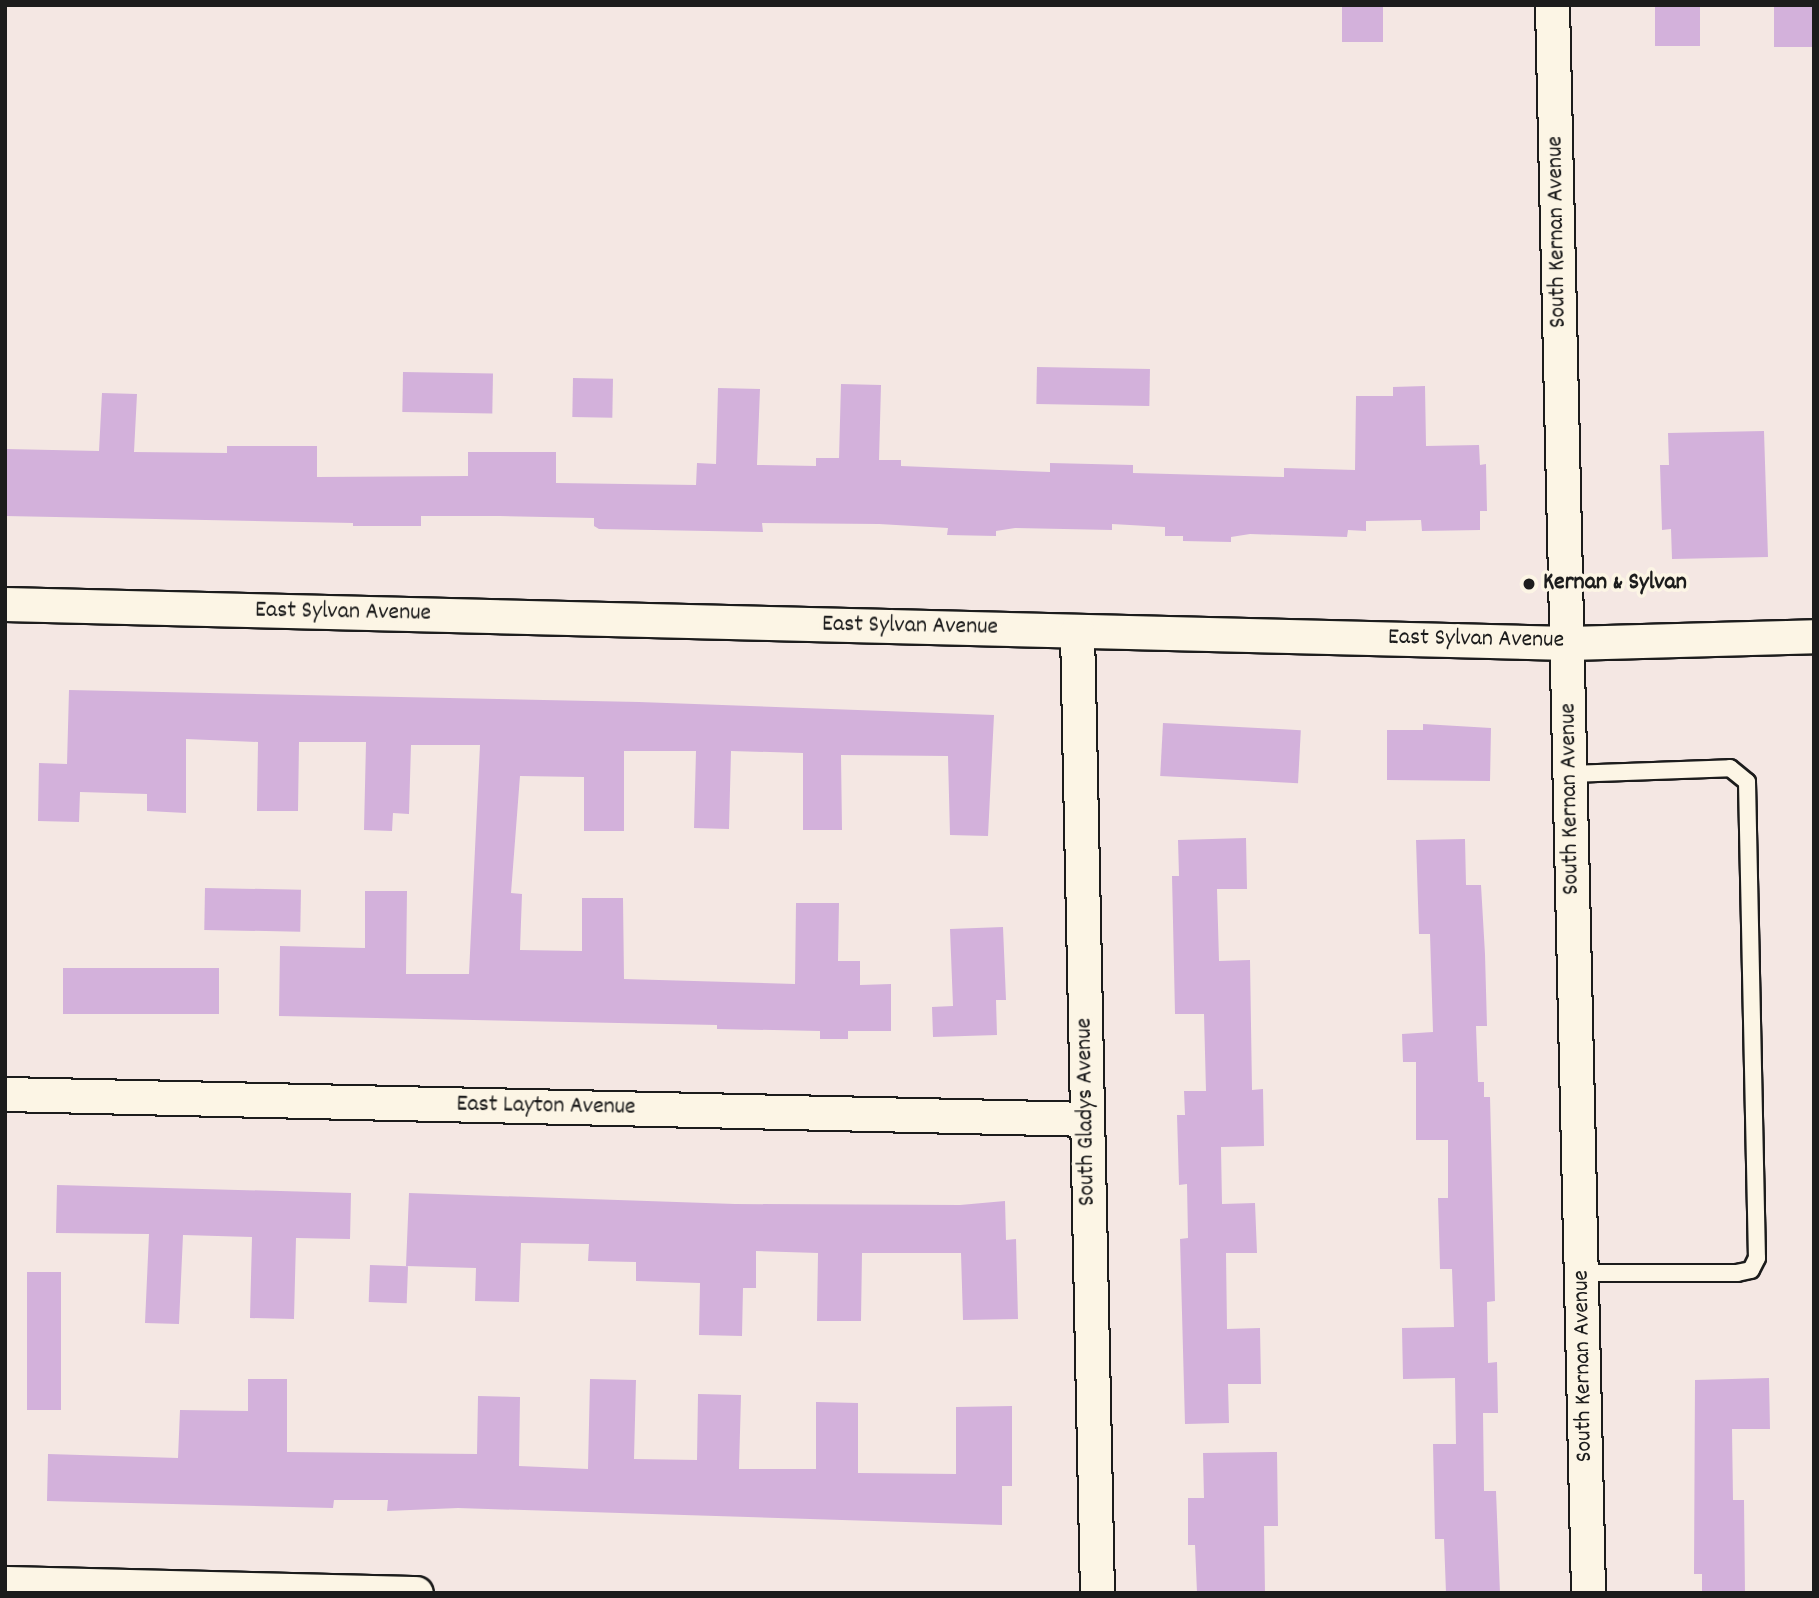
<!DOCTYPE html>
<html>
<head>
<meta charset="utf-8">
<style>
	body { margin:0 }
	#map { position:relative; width:1819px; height:1598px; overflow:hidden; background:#f4e7e3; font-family:Dekko,sans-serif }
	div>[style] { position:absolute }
	.building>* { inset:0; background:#d3b1db; transform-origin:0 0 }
	.roads { filter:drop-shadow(2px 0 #1c1c1c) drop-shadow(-2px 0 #1c1c1c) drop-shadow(0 2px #1c1c1c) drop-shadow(0 -2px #1c1c1c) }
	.service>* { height:16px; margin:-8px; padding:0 8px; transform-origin:8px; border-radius:8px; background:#fcf5e5 }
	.minor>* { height:33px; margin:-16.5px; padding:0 16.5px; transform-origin:16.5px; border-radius:16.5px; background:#fcf5e5 }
	.dots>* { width:19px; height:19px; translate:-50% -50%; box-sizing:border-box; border:4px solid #fcf5e5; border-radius:50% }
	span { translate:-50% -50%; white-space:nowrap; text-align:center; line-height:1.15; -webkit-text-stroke:7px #fcf5e5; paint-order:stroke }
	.street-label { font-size:24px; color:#1c1c1c }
	.poi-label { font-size:24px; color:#1c1c1c; font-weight:700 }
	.left { translate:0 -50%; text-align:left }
	.frame { position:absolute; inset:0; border:7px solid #1c1c1c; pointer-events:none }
</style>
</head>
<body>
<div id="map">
	<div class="building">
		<i style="left:1342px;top:5px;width:41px;height:37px"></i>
		<i style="left:1655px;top:5px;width:45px;height:41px"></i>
		<i style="left:1774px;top:5px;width:40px;height:42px"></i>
		<i style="left:1037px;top:367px;width:113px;height:37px;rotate:1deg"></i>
		<i style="left:403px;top:372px;width:90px;height:40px;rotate:1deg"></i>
		<i style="left:573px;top:378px;width:40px;height:39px;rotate:1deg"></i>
		<i style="clip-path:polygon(841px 384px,881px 385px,879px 460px,901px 460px,901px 466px,1050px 472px,1050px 463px,1133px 465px,1133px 473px,1284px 477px,1284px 468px,1355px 470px,1356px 396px,1393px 396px,1393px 387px,1425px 386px,1426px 446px,1479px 445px,1480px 465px,1486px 464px,1487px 511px,1480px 511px,1480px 530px,1422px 531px,1421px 520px,1366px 521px,1366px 531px,1348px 530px,1347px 537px,1250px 534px,1231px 537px,1231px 542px,1183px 541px,1183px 536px,1165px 536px,1165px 527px,1112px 524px,1112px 530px,1015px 528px,996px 531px,996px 536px,947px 535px,948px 528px,879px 524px,762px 523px,763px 532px,599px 529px,594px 526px,594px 518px,500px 516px,421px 516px,421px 526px,353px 526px,353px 523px,5px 516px,6px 449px,99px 451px,102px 393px,137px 394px,134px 452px,227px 453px,227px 446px,317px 446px,317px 477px,468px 476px,468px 452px,556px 452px,556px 483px,696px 485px,697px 463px,716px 464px,718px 388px,760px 389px,757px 465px,816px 466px,816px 458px,839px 458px)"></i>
		<i style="clip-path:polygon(1764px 431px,1768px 557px,1672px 559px,1671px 529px,1662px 530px,1660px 465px,1669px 465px,1668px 433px)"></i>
		<i style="clip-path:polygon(69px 690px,639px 702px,994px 715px,988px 836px,950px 835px,948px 756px,841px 755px,842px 830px,803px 830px,803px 753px,731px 751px,729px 829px,694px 828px,696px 751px,624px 751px,624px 831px,584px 831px,584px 777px,520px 776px,511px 893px,522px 894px,520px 950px,582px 951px,582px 898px,623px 898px,624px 979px,795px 984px,796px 903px,839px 903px,838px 961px,860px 961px,860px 985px,891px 984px,891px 1031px,848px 1031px,848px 1039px,820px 1039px,820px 1031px,717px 1029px,717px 1025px,279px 1016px,280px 946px,365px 948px,365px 891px,407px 891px,406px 974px,469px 974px,480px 745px,411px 745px,409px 814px,393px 813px,392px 831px,364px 830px,366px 742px,299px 742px,298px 811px,257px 811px,258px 742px,186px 739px,186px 813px,147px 811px,147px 794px,80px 792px,79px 822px,38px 821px,39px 763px,67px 764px)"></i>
		<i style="left:1163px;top:723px;width:138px;height:53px;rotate:3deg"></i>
		<i style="clip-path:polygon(1423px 724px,1491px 728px,1490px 781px,1387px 780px,1387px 730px,1423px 730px)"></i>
		<i style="clip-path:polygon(1246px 838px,1247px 889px,1217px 889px,1219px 961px,1250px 960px,1252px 1090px,1263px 1089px,1264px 1146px,1221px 1147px,1222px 1204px,1255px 1203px,1257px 1253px,1226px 1253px,1227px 1329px,1260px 1328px,1261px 1384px,1228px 1384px,1229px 1423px,1185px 1424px,1180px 1239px,1188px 1238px,1187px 1184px,1179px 1185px,1177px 1115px,1185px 1115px,1184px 1091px,1206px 1091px,1204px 1014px,1175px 1014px,1172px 876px,1179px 876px,1178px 840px)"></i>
		<i style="clip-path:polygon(1465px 839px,1466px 885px,1481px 885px,1485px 954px,1487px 1026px,1476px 1026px,1478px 1082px,1484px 1082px,1484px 1097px,1490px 1097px,1495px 1301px,1487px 1302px,1488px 1363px,1497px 1362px,1498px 1413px,1483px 1413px,1484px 1491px,1496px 1491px,1500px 1593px,1446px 1593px,1444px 1539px,1435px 1539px,1433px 1444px,1456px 1444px,1455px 1378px,1403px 1379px,1402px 1328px,1454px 1327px,1452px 1269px,1440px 1269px,1438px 1198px,1448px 1198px,1448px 1140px,1416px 1140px,1416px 1062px,1403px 1062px,1402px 1034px,1433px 1032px,1430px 934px,1419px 934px,1416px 840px)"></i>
		<i style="left:205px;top:888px;width:96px;height:42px;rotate:1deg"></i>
		<i style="clip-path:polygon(1003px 927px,1006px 1000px,996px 1000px,997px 1035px,933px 1037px,932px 1007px,953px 1006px,950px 929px)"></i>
		<i style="left:63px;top:968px;width:156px;height:46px"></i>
		<i style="clip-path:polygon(57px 1185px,351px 1193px,350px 1239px,296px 1238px,294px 1319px,250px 1318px,252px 1237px,183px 1235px,179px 1324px,145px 1323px,149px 1234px,56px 1233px)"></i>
		<i style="clip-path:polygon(409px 1193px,735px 1204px,960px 1205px,1005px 1201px,1006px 1240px,1016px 1239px,1018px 1319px,963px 1320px,961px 1253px,862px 1253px,861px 1321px,817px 1321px,818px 1253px,756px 1251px,756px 1288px,743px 1288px,742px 1336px,699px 1335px,700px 1283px,636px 1281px,636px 1262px,588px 1261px,589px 1244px,521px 1243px,519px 1302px,475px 1301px,476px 1268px,406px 1266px)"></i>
		<i style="left:370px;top:1265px;width:38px;height:37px;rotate:2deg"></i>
		<i style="left:27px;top:1272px;width:34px;height:138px"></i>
		<i style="clip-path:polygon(1769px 1378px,1770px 1429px,1732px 1429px,1733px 1500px,1744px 1500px,1745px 1593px,1702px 1593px,1702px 1574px,1694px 1574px,1695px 1380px)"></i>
		<i style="clip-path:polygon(248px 1379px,287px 1379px,287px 1452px,477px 1454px,478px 1396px,520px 1397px,519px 1466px,588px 1469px,590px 1379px,636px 1380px,634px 1459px,697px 1460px,698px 1394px,741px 1395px,739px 1469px,816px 1469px,816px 1402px,858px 1403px,858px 1473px,956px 1474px,956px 1407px,1012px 1406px,1012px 1486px,1002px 1486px,1002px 1525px,458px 1508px,387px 1511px,388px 1500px,334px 1500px,333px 1508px,47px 1501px,48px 1454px,178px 1458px,180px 1410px,248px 1411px)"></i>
		<i style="clip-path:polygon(1277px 1452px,1278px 1526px,1264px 1526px,1265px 1593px,1197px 1593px,1195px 1545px,1188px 1545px,1188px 1498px,1204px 1498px,1203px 1453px)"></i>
	</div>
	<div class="roads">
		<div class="service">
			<i style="left:1570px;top:774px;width:160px;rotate:-2.1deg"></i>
			<i style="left:1730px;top:768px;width:22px;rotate:39deg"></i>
			<i style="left:1747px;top:782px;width:476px;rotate:88.8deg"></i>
			<i style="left:1757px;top:1258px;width:13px;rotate:117deg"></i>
			<i style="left:1751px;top:1270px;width:14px;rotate:168deg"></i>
			<i style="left:1737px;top:1273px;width:154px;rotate:180deg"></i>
		</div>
		<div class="minor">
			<i style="left:1552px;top:5px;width:1588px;rotate:88.7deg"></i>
			<i style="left:5px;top:604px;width:1564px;rotate:1.43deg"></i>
			<i style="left:1569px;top:643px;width:245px;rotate:-1.6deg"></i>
			<i style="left:1077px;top:631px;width:962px;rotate:88.81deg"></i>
			<i style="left:5px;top:1094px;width:1082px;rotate:1.32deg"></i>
			<i style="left:5px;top:1583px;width:411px;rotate:1.4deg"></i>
		</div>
	</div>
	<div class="dots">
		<i style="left:1529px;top:584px;background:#1c1c1c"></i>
	</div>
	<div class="street-label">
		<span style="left:1558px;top:232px;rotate:-91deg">South Kernan Avenue</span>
		<span style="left:343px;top:613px;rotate:1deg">East Sylvan Avenue</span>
		<span style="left:910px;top:627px;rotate:1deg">East Sylvan Avenue</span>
		<span style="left:1476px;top:640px;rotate:1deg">East Sylvan Avenue</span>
		<span style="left:1571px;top:799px;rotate:-91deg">South Kernan Avenue</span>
		<span style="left:546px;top:1107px;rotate:1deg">East Layton Avenue</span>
		<span style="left:1087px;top:1112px;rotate:-91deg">South Gladys Avenue</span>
		<span style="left:1584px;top:1366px;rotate:-91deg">South Kernan Avenue</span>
	</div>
	<div class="poi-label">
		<span class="left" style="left:1543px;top:584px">Kernan &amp; Sylvan</span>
	</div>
	<div class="frame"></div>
</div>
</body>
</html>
